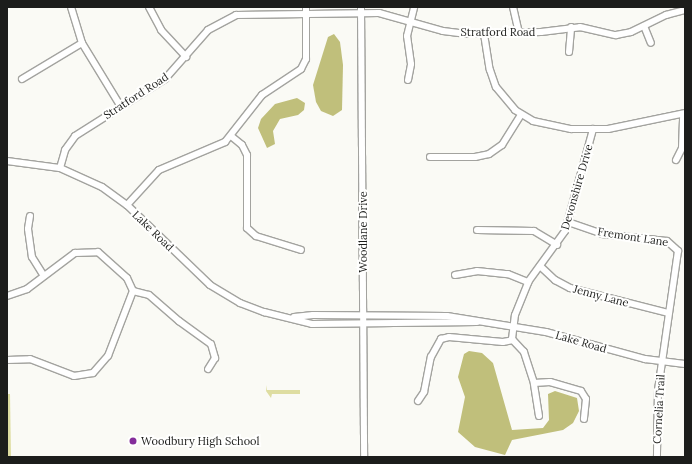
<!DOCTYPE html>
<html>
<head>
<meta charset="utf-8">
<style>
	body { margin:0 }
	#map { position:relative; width:692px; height:464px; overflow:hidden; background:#fafaf5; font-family:Lora,serif }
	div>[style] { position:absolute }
	.green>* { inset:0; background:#dedda1 }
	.water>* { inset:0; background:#c0bf7b }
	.roads { filter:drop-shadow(1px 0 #a3a39f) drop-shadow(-1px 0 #a3a39f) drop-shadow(0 1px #a3a39f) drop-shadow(0 -1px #a3a39f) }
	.minor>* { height:6px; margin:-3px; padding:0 3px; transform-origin:3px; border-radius:3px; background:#fff }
	.dots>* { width:11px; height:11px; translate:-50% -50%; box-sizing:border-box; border:2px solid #fffffe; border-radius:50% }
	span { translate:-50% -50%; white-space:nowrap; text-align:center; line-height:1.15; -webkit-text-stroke:4px #fffffe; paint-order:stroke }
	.street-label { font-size:11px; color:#1c1d1b }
	.poi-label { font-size:11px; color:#1c1d1b }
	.left { translate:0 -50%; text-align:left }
	.frame { position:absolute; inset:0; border:8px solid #1c1d1b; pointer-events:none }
</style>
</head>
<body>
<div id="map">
	<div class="green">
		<i style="clip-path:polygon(267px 385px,267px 390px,300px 390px,300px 394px,272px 394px,271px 398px,266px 391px)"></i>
		<i style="clip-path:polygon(7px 394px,10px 394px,11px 457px,7px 457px)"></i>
	</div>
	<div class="water">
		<i style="clip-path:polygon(334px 34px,340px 42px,343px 65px,342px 110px,333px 116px,321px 111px,316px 102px,313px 85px,328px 37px)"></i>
		<i style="clip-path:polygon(297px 98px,305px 103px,304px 110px,298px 115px,280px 119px,273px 131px,275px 144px,267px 148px,258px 128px,261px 119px,275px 104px)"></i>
		<i style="clip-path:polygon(469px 351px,482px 353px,493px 363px,512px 430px,543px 428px,549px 420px,548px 394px,555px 391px,577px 398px,579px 411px,573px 423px,563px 430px,512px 440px,505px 455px,475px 447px,458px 432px,465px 397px,458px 377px,464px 354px)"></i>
	</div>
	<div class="roads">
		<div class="minor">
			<i style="left:71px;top:7px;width:38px;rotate:73deg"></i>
			<i style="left:82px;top:43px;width:75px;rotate:58.6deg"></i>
			<i style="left:149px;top:7px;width:26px;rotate:62deg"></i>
			<i style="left:161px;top:30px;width:37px;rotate:47deg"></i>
			<i style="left:361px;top:7px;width:450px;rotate:89.6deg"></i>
			<i style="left:513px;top:7px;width:27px;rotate:77deg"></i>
			<i style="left:644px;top:26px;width:18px;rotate:68deg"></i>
			<i style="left:484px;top:34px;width:36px;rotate:81deg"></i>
			<i style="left:490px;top:70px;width:18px;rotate:71deg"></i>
			<i style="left:496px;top:87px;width:30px;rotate:50deg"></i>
			<i style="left:515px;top:110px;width:21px;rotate:31deg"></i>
			<i style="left:533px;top:121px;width:39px;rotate:12deg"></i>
			<i style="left:571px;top:129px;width:37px"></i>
			<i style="left:608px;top:129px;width:79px;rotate:-11.7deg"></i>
			<i style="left:569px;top:52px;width:25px;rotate:-85deg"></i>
			<i style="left:22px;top:79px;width:70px;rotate:-31deg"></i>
			<i style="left:408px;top:80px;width:16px;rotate:-79deg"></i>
			<i style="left:411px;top:64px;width:28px;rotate:-98deg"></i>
			<i style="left:407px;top:36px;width:30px;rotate:-76deg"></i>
			<i style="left:231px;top:136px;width:14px;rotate:39deg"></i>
			<i style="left:242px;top:145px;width:11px;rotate:63deg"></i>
			<i style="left:247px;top:155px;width:73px;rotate:90deg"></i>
			<i style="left:247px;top:228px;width:12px;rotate:42deg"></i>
			<i style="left:256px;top:236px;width:47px;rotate:17.3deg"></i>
			<i style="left:430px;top:157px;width:45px"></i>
			<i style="left:475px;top:157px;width:14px;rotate:-12deg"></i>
			<i style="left:489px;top:154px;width:16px;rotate:-35deg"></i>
			<i style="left:502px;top:145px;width:36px;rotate:-58deg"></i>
			<i style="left:676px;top:160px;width:13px;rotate:-63deg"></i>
			<i style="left:682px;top:148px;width:34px;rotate:-88deg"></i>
			<i style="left:7px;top:161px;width:53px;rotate:7.5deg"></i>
			<i style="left:60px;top:168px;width:46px;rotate:24.3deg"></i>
			<i style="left:102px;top:187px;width:31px;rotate:36deg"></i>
			<i style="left:127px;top:205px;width:115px;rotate:43.9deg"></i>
			<i style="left:210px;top:285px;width:35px;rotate:31deg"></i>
			<i style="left:240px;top:303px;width:26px;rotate:21deg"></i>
			<i style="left:264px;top:312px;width:49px;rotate:14deg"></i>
			<i style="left:312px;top:324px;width:165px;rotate:-0.7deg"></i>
			<i style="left:60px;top:168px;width:19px;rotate:-74deg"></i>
			<i style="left:65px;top:150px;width:17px;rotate:-54deg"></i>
			<i style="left:75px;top:136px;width:107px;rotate:-32.3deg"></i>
			<i style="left:165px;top:79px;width:65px;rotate:-48.7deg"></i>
			<i style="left:208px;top:30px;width:32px;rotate:-28deg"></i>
			<i style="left:236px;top:15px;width:143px;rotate:-0.8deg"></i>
			<i style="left:379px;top:13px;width:66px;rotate:15.7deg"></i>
			<i style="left:443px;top:31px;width:24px;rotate:7deg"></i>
			<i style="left:467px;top:34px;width:74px;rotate:-1.5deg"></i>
			<i style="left:541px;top:32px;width:39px;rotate:-7deg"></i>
			<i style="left:580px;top:27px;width:37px;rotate:13deg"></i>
			<i style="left:616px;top:35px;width:15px;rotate:-11deg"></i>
			<i style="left:631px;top:32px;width:39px;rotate:-26deg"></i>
			<i style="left:666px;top:15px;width:20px;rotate:-15deg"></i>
			<i style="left:127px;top:205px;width:47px;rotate:-47.6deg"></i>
			<i style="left:159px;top:170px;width:72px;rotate:-23deg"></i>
			<i style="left:225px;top:142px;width:60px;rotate:-51.8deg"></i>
			<i style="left:262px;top:95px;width:47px;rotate:-33.7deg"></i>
			<i style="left:301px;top:69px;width:11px;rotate:-63deg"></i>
			<i style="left:306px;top:59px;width:52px;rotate:-90deg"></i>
			<i style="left:30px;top:216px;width:13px;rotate:99deg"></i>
			<i style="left:28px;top:229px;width:28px;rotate:82deg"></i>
			<i style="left:32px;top:257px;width:22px;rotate:58deg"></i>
			<i style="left:568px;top:222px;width:36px;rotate:19deg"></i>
			<i style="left:602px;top:234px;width:65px;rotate:6.1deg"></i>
			<i style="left:667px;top:241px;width:15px;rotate:42deg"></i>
			<i style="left:678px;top:251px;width:140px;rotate:98.2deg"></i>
			<i style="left:658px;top:390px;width:67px;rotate:90.9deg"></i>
			<i style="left:477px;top:230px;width:57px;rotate:1deg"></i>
			<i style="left:534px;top:231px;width:27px;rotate:31deg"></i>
			<i style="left:540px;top:266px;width:21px;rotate:43deg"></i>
			<i style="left:555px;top:280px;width:17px;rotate:28deg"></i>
			<i style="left:570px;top:288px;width:101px;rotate:14.3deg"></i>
			<i style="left:455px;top:275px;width:22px;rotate:-10deg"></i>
			<i style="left:477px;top:271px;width:31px;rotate:6deg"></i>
			<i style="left:508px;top:274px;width:22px;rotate:22deg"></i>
			<i style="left:7px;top:296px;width:21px;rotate:-19deg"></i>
			<i style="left:27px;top:289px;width:60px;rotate:-36.9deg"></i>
			<i style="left:75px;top:253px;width:23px;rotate:-2deg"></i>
			<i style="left:98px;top:252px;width:39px;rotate:42deg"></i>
			<i style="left:127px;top:278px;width:14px;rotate:65deg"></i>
			<i style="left:133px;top:291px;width:16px;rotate:14deg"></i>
			<i style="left:149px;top:295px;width:40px;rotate:41deg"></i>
			<i style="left:179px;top:321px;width:39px;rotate:36deg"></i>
			<i style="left:211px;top:344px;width:15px;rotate:74deg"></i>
			<i style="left:215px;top:358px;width:13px;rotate:122deg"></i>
			<i style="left:294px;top:317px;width:19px;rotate:-6deg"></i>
			<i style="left:313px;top:315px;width:134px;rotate:0.4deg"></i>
			<i style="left:447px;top:316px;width:100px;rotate:9.2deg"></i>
			<i style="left:546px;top:332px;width:103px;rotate:15.3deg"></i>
			<i style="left:645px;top:359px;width:40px;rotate:7.1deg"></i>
			<i style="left:7px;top:360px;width:23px;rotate:-2deg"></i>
			<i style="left:30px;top:359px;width:47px;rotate:21.1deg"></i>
			<i style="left:74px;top:376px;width:19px;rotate:-9deg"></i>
			<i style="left:93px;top:373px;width:23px;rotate:-49deg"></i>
			<i style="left:108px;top:356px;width:70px;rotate:-69deg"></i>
			<i style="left:534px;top:383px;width:16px;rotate:-4deg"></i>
			<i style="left:550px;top:382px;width:32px;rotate:16deg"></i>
			<i style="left:581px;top:391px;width:9px;rotate:58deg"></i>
			<i style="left:586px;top:399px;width:20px;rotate:96deg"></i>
			<i style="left:418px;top:401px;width:11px;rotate:-56deg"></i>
			<i style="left:424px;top:392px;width:36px;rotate:-79deg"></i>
			<i style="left:431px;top:357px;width:21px;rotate:-61deg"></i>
			<i style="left:441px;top:339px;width:8px;rotate:-14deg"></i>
			<i style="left:449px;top:337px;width:54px;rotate:5.3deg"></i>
			<i style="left:503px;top:342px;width:10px;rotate:-11deg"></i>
			<i style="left:539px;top:416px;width:33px;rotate:-99deg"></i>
			<i style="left:534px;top:383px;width:33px;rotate:-108deg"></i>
			<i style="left:524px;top:352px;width:18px;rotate:-133deg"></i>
			<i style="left:512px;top:339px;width:24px;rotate:-83deg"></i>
			<i style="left:515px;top:315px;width:35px;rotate:-68deg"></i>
			<i style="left:528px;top:282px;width:63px;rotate:-54deg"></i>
			<i style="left:565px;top:231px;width:106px;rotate:-74.6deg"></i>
		</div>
	</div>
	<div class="dots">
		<i style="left:133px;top:441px;background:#842d9a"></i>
	</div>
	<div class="street-label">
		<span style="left:498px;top:32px">Stratford Road</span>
		<span style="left:136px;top:96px;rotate:-33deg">Stratford Road</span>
		<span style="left:577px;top:187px;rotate:-74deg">Devonshire Drive</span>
		<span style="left:153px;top:231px;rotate:44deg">Lake Road</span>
		<span style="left:363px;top:232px;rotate:-90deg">Woodlane Drive</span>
		<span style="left:633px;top:237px;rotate:9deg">Fremont Lane</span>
		<span style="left:601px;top:296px;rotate:15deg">Jenny Lane</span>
		<span style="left:581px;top:342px;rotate:16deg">Lake Road</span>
		<span style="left:659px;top:409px;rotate:-87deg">Cornelia Trail</span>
	</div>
	<div class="poi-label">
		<span class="left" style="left:141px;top:441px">Woodbury High School</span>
	</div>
	<div class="frame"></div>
</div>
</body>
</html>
